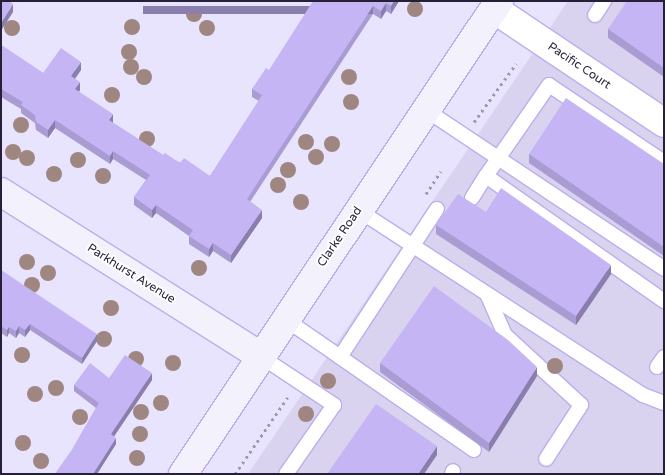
<!DOCTYPE html>
<html>
<head>
<meta charset="utf-8">
<style>
	body { margin:0 }
	#map { position:relative; width:665px; height:475px; overflow:hidden; background:#e9e4fe; font-family:"Varela Round",sans-serif }
	div>[style] { position:absolute }
	.built>* { inset:0; background:#dad3f0 }
	.path>* { height:3px; margin-top:-1.5px; transform-origin:0; background:repeating-linear-gradient(90deg,#9d98b1 0 2.5px,transparent 0 6.5px) }
	.roads { filter:drop-shadow(1px 0 #bdaded) drop-shadow(-1px 0 #bdaded) drop-shadow(0 1px #bdaded) drop-shadow(0 -1px #bdaded) }
	.lane>* { height:14px; margin:-7px; padding:0 7px; transform-origin:7px; border-radius:7px; background:#fff }
	.street>* { height:28px; margin:-14px; padding:0 14px; transform-origin:14px; border-radius:14px; background:#fff }
	.secondary>* { height:28px; margin:-14px; padding:0 14px; transform-origin:14px; border-radius:14px; background:#f3f1fc }
	.trees>* { width:16px; height:16px; margin:-8px; border-radius:50%; background:#9f8681 }
	.wall>* { inset:0; background:#a99cd3 }
	.shaded-wall>* { inset:0; background:#8a7fac; transform-origin:0 0 }
	.building>* { inset:0; background:#c5b5f5 }
	span { translate:-50% -50%; white-space:nowrap; text-align:center; line-height:1.15; -webkit-text-stroke:4px #fff; paint-order:stroke }
	.street-label { font-size:12px; color:#261f38 }
	.frame { position:absolute; inset:0; border:2px solid #261f38; pointer-events:none }
</style>
</head>
<body>
<div id="map">
	<div class="built">
		<i style="clip-path:polygon(568px 1px,664px 1px,664px 474px,248px 474px)"></i>
	</div>
	<div class="path">
		<i style="left:474px;top:122px;width:72px;rotate:-54.1deg"></i>
		<i style="left:426px;top:194px;width:27px;rotate:-57deg"></i>
		<i style="left:235px;top:474px;width:93px;rotate:-55.5deg"></i>
	</div>
	<div class="roads">
		<div class="lane">
			<i style="left:595px;top:15px;width:17px;rotate:-57deg"></i>
			<i style="left:426px;top:110px;width:286px;rotate:33.7deg"></i>
			<i style="left:664px;top:162px;width:138px;rotate:-146.2deg"></i>
			<i style="left:549px;top:85px;width:111px;rotate:124.7deg"></i>
			<i style="left:486px;top:176px;width:218px;rotate:35.1deg"></i>
			<i style="left:472px;top:198px;width:26px;rotate:-58deg"></i>
			<i style="left:358px;top:210px;width:340px;rotate:33deg"></i>
			<i style="left:643px;top:395px;width:22px;rotate:21deg"></i>
			<i style="left:487px;top:294px;width:45px;rotate:66.3deg"></i>
			<i style="left:505px;top:335px;width:103px;rotate:42.6deg"></i>
			<i style="left:581px;top:405px;width:64px;rotate:122.9deg"></i>
			<i style="left:285px;top:319px;width:67px;rotate:34.6deg"></i>
			<i style="left:340px;top:357px;width:177px;rotate:-56.8deg"></i>
			<i style="left:260px;top:356px;width:89px;rotate:33.5deg"></i>
			<i style="left:334px;top:405px;width:84px;rotate:124.8deg"></i>
			<i style="left:340px;top:357px;width:163px;rotate:34.8deg"></i>
			<i style="left:657px;top:367px;width:12px;rotate:-55deg"></i>
			<i style="left:452px;top:474px;width:3px;rotate:-72deg"></i>
		</div>
		<div class="street">
			<i style="left:494px;top:9px;width:205px;rotate:33.8deg"></i>
		</div>
		<div class="secondary">
			<i style="left:1px;top:192px;width:307px;rotate:32.3deg"></i>
			<i style="left:183px;top:474px;width:569px;rotate:-56.25deg"></i>
		</div>
	</div>
	<div class="trees">
		<i style="left:415px;top:9px"></i>
		<i style="left:194px;top:14px"></i>
		<i style="left:132px;top:27px"></i>
		<i style="left:12px;top:28px"></i>
		<i style="left:207px;top:28px"></i>
		<i style="left:129px;top:52px"></i>
		<i style="left:131px;top:67px"></i>
		<i style="left:144px;top:77px"></i>
		<i style="left:349px;top:77px"></i>
		<i style="left:112px;top:95px"></i>
		<i style="left:351px;top:102px"></i>
		<i style="left:21px;top:125px"></i>
		<i style="left:147px;top:139px"></i>
		<i style="left:306px;top:142px"></i>
		<i style="left:332px;top:144px"></i>
		<i style="left:13px;top:152px"></i>
		<i style="left:316px;top:157px"></i>
		<i style="left:27px;top:158px"></i>
		<i style="left:78px;top:160px"></i>
		<i style="left:288px;top:170px"></i>
		<i style="left:54px;top:174px"></i>
		<i style="left:103px;top:176px"></i>
		<i style="left:278px;top:185px"></i>
		<i style="left:301px;top:202px"></i>
		<i style="left:27px;top:262px"></i>
		<i style="left:199px;top:268px"></i>
		<i style="left:48px;top:273px"></i>
		<i style="left:32px;top:285px"></i>
		<i style="left:111px;top:308px"></i>
		<i style="left:104px;top:339px"></i>
		<i style="left:22px;top:355px"></i>
		<i style="left:136px;top:359px"></i>
		<i style="left:173px;top:363px"></i>
		<i style="left:555px;top:366px"></i>
		<i style="left:328px;top:381px"></i>
		<i style="left:56px;top:388px"></i>
		<i style="left:35px;top:394px"></i>
		<i style="left:161px;top:403px"></i>
		<i style="left:141px;top:412px"></i>
		<i style="left:306px;top:414px"></i>
		<i style="left:80px;top:417px"></i>
		<i style="left:140px;top:434px"></i>
		<i style="left:23px;top:443px"></i>
		<i style="left:137px;top:458px"></i>
		<i style="left:41px;top:461px"></i>
	</div>
	<div class="wall">
		<i style="clip-path:polygon(346px 1px,399px 1px,391px 14px,386px 11px,381px 19px,373px 14px,250px 202px,262px 218px,231px 263px,213px 251px,209px 257px,189px 244px,189px 236px,156px 213px,152px 218px,134px 205px,134px 197px,146px 180px,113px 159px,110px 164px,55px 128px,48px 138px,36px 130px,35px 123px,21px 113px,21px 109px,1px 97px,1px 45px,43px 73px,81px 70px,75px 79px,80px 90px,79px 92px,113px 122px,113px 123px,163px 155px,210px 176px,259px 101px,252px 97px,252px 89px,269px 70px)"></i>
		<i style="clip-path:polygon(664px 1px,664px 77px,608px 38px,608px 29px)"></i>
		<i style="clip-path:polygon(529px 154px,664px 164px,664px 256px,529px 163px)"></i>
		<i style="clip-path:polygon(486px 212px,611px 274px,576px 325px,436px 234px,436px 225px)"></i>
		<i style="clip-path:polygon(1px 270px,97px 341px,82px 364px,30px 330px,25px 337px,19px 333px,16px 338px,9px 333px,7px 337px,1px 333px)"></i>
		<i style="clip-path:polygon(380px 363px,537px 376px,489px 452px,380px 372px)"></i>
		<i style="clip-path:polygon(109px 378px,152px 380px,114px 436px,116px 444px,97px 474px,55px 474px,72px 450px,96px 408px,74px 391px,74px 385px)"></i>
	</div>
	<div class="shaded-wall">
		<i style="clip-path:polygon(394px 1px,399px 1px,391px 14px,391px 6px)"></i>
		<i style="clip-path:polygon(386px 3px,386px 11px,381px 19px,381px 11px)"></i>
		<i style="clip-path:polygon(13px 4px,13px 12px,1px 31px,1px 23px)"></i>
		<i style="left:373px;top:6px;width:8px;height:230px;rotate:90deg"></i>
		<i style="clip-path:polygon(81px 62px,81px 70px,71px 84px,71px 76px)"></i>
		<i style="clip-path:polygon(80px 82px,80px 90px,75px 97px,75px 89px)"></i>
		<i style="clip-path:polygon(113px 114px,113px 122px,109px 128px,109px 120px)"></i>
		<i style="clip-path:polygon(55px 120px,55px 128px,48px 138px,48px 130px)"></i>
		<i style="clip-path:polygon(113px 151px,113px 159px,110px 164px,110px 156px)"></i>
		<i style="clip-path:polygon(156px 205px,156px 213px,152px 218px,152px 210px)"></i>
		<i style="clip-path:polygon(262px 210px,262px 218px,231px 263px,231px 255px)"></i>
		<i style="clip-path:polygon(213px 243px,213px 251px,209px 257px,209px 249px)"></i>
		<i style="clip-path:polygon(611px 265px,611px 274px,576px 325px,576px 316px)"></i>
		<i style="clip-path:polygon(30px 324px,30px 330px,25px 337px,25px 330px)"></i>
		<i style="clip-path:polygon(19px 326px,19px 333px,16px 338px,16px 331px)"></i>
		<i style="clip-path:polygon(9px 327px,9px 333px,7px 337px,7px 330px)"></i>
		<i style="clip-path:polygon(97px 334px,97px 341px,82px 364px,82px 358px)"></i>
		<i style="clip-path:polygon(537px 367px,537px 376px,489px 452px,489px 443px)"></i>
		<i style="clip-path:polygon(152px 373px,152px 380px,111px 441px,111px 434px)"></i>
		<i style="clip-path:polygon(116px 438px,116px 444px,97px 474px,93px 474px)"></i>
		<i style="clip-path:polygon(437px 446px,437px 455px,424px 474px,418px 474px)"></i>
	</div>
	<div class="building">
		<i style="clip-path:polygon(1px 1px,9px 1px,13px 4px,1px 23px)"></i>
		<i style="clip-path:polygon(313px 1px,394px 1px,391px 6px,386px 3px,381px 11px,373px 6px,247px 199px,262px 210px,231px 255px,213px 243px,209px 249px,189px 236px,193px 230px,156px 205px,152px 210px,134px 197px,150px 175px,113px 151px,110px 156px,55px 120px,48px 130px,36px 122px,35px 115px,21px 105px,23px 102px,1px 89px,1px 45px,43px 73px,61px 48px,81px 62px,71px 76px,80px 82px,75px 89px,113px 114px,109px 120px,163px 155px,165px 153px,180px 163px,184px 158px,210px 176px,262px 95px,252px 89px,266px 68px,269px 70px)"></i>
		<i style="clip-path:polygon(627px 1px,664px 1px,664px 68px,608px 29px)"></i>
		<i style="clip-path:polygon(566px 98px,664px 164px,664px 247px,529px 154px)"></i>
		<i style="clip-path:polygon(501px 188px,611px 265px,576px 316px,436px 225px,458px 194px,486px 212px)"></i>
		<i style="clip-path:polygon(1px 270px,97px 334px,82px 358px,30px 324px,25px 330px,19px 326px,16px 331px,9px 327px,7px 330px,1px 326px)"></i>
		<i style="clip-path:polygon(434px 286px,508px 340px,537px 367px,489px 443px,380px 363px)"></i>
		<i style="clip-path:polygon(125px 355px,152px 373px,111px 434px,116px 438px,93px 474px,55px 474px,72px 450px,99px 403px,74px 385px,90px 363px,109px 378px)"></i>
		<i style="clip-path:polygon(376px 404px,437px 446px,418px 474px,327px 474px)"></i>
	</div>
	<div class="street-label">
		<span style="left:579px;top:66px;rotate:34deg">Pacific Court</span>
		<span style="left:340px;top:237px;rotate:-56deg">Clarke Road</span>
		<span style="left:131px;top:274px;rotate:32deg">Parkhurst Avenue</span>
	</div>
	<div class="frame"></div>
</div>
</body>
</html>
